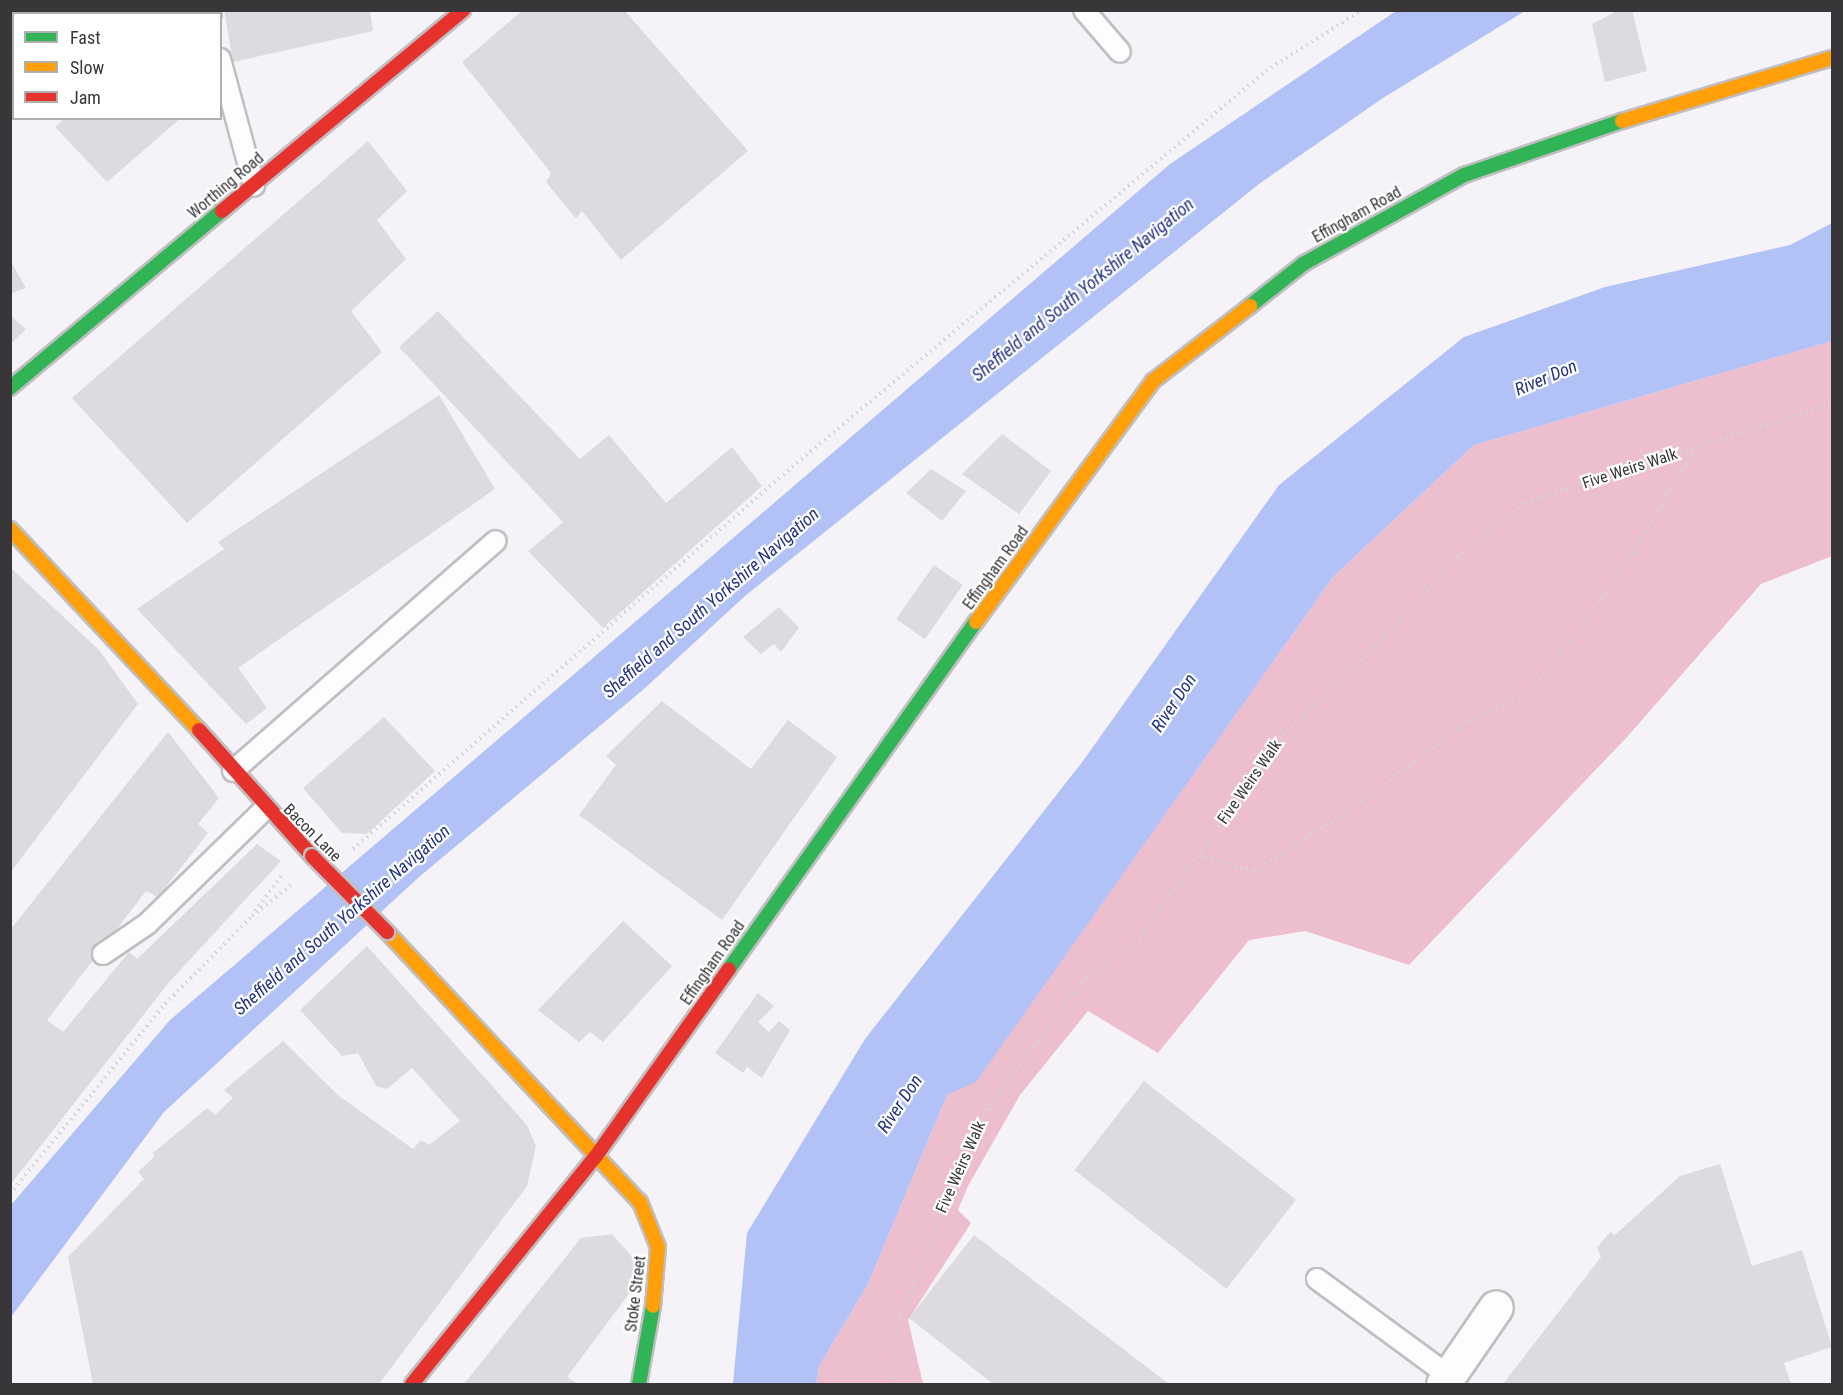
<!DOCTYPE html>
<html>
<head>
<meta charset="utf-8">
<style>
	body { margin:0 }
	#map { position:relative; width:1843px; height:1395px; overflow:hidden; background:#f5f3f7; font-family:"Roboto Condensed",sans-serif }
	div>[style] { position:absolute }
	.forest>* { inset:0; background:#edbece }
	.water>* { inset:0; background:#b3c2f6 }
	.building>* { inset:0; background:#dddbdf; transform-origin:0 0 }
	.path>* { height:4px; margin-top:-2px; transform-origin:0; background:repeating-linear-gradient(90deg,#d4d4d4 0 1.5px,transparent 0 6px) }
	.roads { filter:drop-shadow(2px 0 #c0bec1) drop-shadow(-2px 0 #c0bec1) drop-shadow(0 2px #c0bec1) drop-shadow(0 -2px #c0bec1) }
	.lane>* { height:20px; margin:-10px; padding:0 10px; transform-origin:10px; border-radius:10px; background:#fefdfe }
	.street>* { height:33px; margin:-16.5px; padding:0 16.5px; transform-origin:16.5px; border-radius:16.5px; background:#fefdfe }
	.fast>* { height:14px; margin:-7px; padding:0 7px; transform-origin:7px; border-radius:7px; background:#30b455 }
	.slow>* { height:14px; margin:-7px; padding:0 7px; transform-origin:7px; border-radius:7px; background:#ff9f0a }
	.jam>* { height:14px; margin:-7px; padding:0 7px; transform-origin:7px; border-radius:7px; background:#e5322d }
	.bridges { filter:drop-shadow(2px 0 #c0bec1) drop-shadow(-2px 0 #c0bec1) drop-shadow(0 2px #c0bec1) drop-shadow(0 -2px #c0bec1) }
	.jam-bridge>* { height:14px; margin:-7px; padding:0 7px; transform-origin:7px; border-radius:7px; background:#e5322d }
	span { translate:-50% -50%; white-space:nowrap; text-align:center; line-height:1.15; -webkit-text-stroke:4.5px #fff; paint-order:stroke }
	.street-label { font-size:16px; color:#383639 }
	.water-label { font-size:18px; color:#253384; font-style:italic }
	.frame { position:absolute; inset:0; border:12px solid #383639; pointer-events:none }
	.legend { position:absolute; left:12px; top:12px; width:210px; height:108px; box-sizing:border-box; background:#fff; border:2px solid #afafb0; margin:0; padding:8px 10px; list-style:none; font-size:18px; color:#383639 }
	.legend li { display:flex; align-items:center; gap:12px; height:30px }
	.legend b { width:30px; border:2px solid #afafb0 }
</style>
</head>
<body>
<div id="map">
	<div class="forest">
		<i style="clip-path:polygon(1832px 341px,1832px 556px,1761px 584px,1627px 737px,1409px 965px,1305px 931px,1249px 940px,1158px 1053px,1088px 1011px,1020px 1095px,968px 1186px,958px 1210px,971px 1223px,908px 1320px,923px 1384px,816px 1384px,819px 1366px,868px 1284px,947px 1095px,976px 1081px,1333px 577px,1474px 445px)"></i>
	</div>
	<div class="water">
		<i style="clip-path:polygon(1396px 11px,1525px 11px,1383px 98px,1259px 184px,745px 596px,644px 689px,419px 877px,164px 1112px,11px 1317px,11px 1205px,170px 1020px,1170px 164px)"></i>
		<i style="clip-path:polygon(1832px 223px,1832px 341px,1474px 445px,1333px 577px,976px 1082px,947px 1095px,868px 1284px,819px 1366px,816px 1384px,733px 1384px,747px 1233px,865px 1039px,1083px 761px,1279px 485px,1464px 337px,1605px 287px,1790px 245px)"></i>
	</div>
	<div class="building">
		<i style="clip-path:polygon(224px 10px,370px 10px,373px 31px,233px 62px)"></i>
		<i style="clip-path:polygon(523px 10px,624px 10px,748px 151px,621px 260px,582px 211px,576px 219px,546px 182px,551px 173px,462px 62px)"></i>
		<i style="clip-path:polygon(1619px 10px,1632px 10px,1647px 71px,1605px 82px,1592px 24px)"></i>
		<i style="clip-path:polygon(65px 118px,181px 118px,107px 182px,55px 127px)"></i>
		<i style="clip-path:polygon(368px 141px,407px 191px,377px 220px,406px 259px,351px 311px,382px 352px,187px 523px,72px 398px)"></i>
		<i style="clip-path:polygon(10px 260px,26px 288px,10px 294px)"></i>
		<i style="clip-path:polygon(438px 311px,580px 459px,609px 435px,666px 503px,732px 447px,762px 486px,603px 628px,528px 551px,563px 522px,399px 347px)"></i>
		<i style="clip-path:polygon(10px 315px,26px 329px,10px 345px)"></i>
		<i style="clip-path:polygon(439px 395px,495px 489px,238px 668px,267px 708px,246px 724px,137px 609px,224px 549px,218px 542px)"></i>
		<i style="clip-path:polygon(1002px 434px,1051px 471px,1019px 514px,962px 474px)"></i>
		<i style="clip-path:polygon(931px 469px,966px 491px,942px 521px,906px 493px)"></i>
		<i style="left:934px;top:565px;width:35px;height:66px;rotate:35deg"></i>
		<i style="clip-path:polygon(12px 569px,99px 650px,138px 704px,10px 873px)"></i>
		<i style="clip-path:polygon(779px 607px,799px 628px,781px 652px,774px 644px,761px 654px,743px 637px)"></i>
		<i style="clip-path:polygon(662px 701px,751px 769px,788px 720px,837px 757px,722px 920px,579px 815px,616px 765px,606px 756px)"></i>
		<i style="clip-path:polygon(384px 717px,435px 771px,367px 834px,342px 833px,303px 788px)"></i>
		<i style="clip-path:polygon(168px 732px,219px 798px,198px 824px,208px 833px,158px 897px,146px 891px,47px 1020px,63px 1032px,129px 952px,137px 959px,257px 844px,281px 861px,170px 981px,10px 1185px,10px 930px)"></i>
		<i style="clip-path:polygon(623px 921px,672px 966px,603px 1042px,590px 1032px,579px 1042px,538px 1010px)"></i>
		<i style="clip-path:polygon(367px 946px,527px 1125px,536px 1146px,527px 1186px,379px 1384px,93px 1384px,68px 1257px,144px 1179px,138px 1172px,154px 1157px,153px 1153px,207px 1108px,215px 1115px,233px 1098px,224px 1090px,283px 1041px,339px 1096px,413px 1149px,421px 1140px,429px 1145px,460px 1121px,412px 1068px,387px 1089px,376px 1086px,358px 1053px,342px 1056px,300px 1010px)"></i>
		<i style="clip-path:polygon(758px 993px,774px 1006px,758px 1022px,769px 1032px,779px 1021px,790px 1030px,762px 1078px,747px 1067px,743px 1073px,715px 1053px)"></i>
		<i style="left:1144px;top:1081px;width:193px;height:113px;rotate:38deg"></i>
		<i style="clip-path:polygon(1720px 1164px,1752px 1266px,1802px 1250px,1832px 1347px,1784px 1363px,1791px 1384px,1503px 1384px,1601px 1257px,1597px 1248px,1610px 1232px,1615px 1235px,1680px 1176px)"></i>
		<i style="clip-path:polygon(612px 1234px,634px 1259px,631px 1291px,567px 1377px,578px 1384px,464px 1384px,581px 1238px)"></i>
		<i style="clip-path:polygon(974px 1235px,1169px 1384px,993px 1384px,909px 1318px)"></i>
	</div>
	<div class="path">
		<i style="left:353px;top:849px;width:582px;rotate:-41.03deg"></i>
		<i style="left:792px;top:467px;width:618px;rotate:-39.88deg"></i>
		<i style="left:1266px;top:71px;width:114px;rotate:-32.4deg"></i>
		<i style="left:1200px;top:856px;width:57px;rotate:15.3deg"></i>
		<i style="left:1255px;top:871px;width:114px;rotate:-32.9deg"></i>
		<i style="left:1351px;top:809px;width:147px;rotate:-36.7deg"></i>
		<i style="left:1469px;top:721px;width:60px;rotate:-23.6deg"></i>
		<i style="left:1524px;top:697px;width:65px;rotate:-50deg"></i>
		<i style="left:1566px;top:647px;width:115px;rotate:-54.5deg"></i>
		<i style="left:1633px;top:553px;width:121px;rotate:-59.2deg"></i>
		<i style="left:255px;top:911px;width:46px;rotate:-52.9deg"></i>
		<i style="left:10px;top:1194px;width:245px;rotate:-50.8deg"></i>
		<i style="left:165px;top:1004px;width:124px;rotate:-45.3deg"></i>
		<i style="left:252px;top:916px;width:51px;rotate:-38.7deg"></i>
		<i style="left:892px;top:1384px;width:69px;rotate:-83.4deg"></i>
		<i style="left:900px;top:1315px;width:224px;rotate:-67.1deg"></i>
		<i style="left:987px;top:1109px;width:159px;rotate:-53.2deg"></i>
		<i style="left:1082px;top:982px;width:76px;rotate:-38.1deg"></i>
		<i style="left:1142px;top:935px;width:245px;rotate:-54.8deg"></i>
		<i style="left:1283px;top:735px;width:150px;rotate:-43.9deg"></i>
		<i style="left:1391px;top:631px;width:99px;rotate:-48.3deg"></i>
		<i style="left:1457px;top:557px;width:88px;rotate:-38.6deg"></i>
		<i style="left:1526px;top:502px;width:321px;rotate:-17.8deg"></i>
	</div>
	<div class="roads">
		<div class="lane">
			<i style="left:210px;top:10px;width:4px;rotate:76deg"></i>
			<i style="left:1084px;top:10px;width:55px;rotate:49.4deg"></i>
			<i style="left:220px;top:59px;width:131px;rotate:74.9deg"></i>
			<i style="left:233px;top:771px;width:349px;rotate:-41.2deg"></i>
			<i style="left:103px;top:954px;width:53px;rotate:-34.3deg"></i>
			<i style="left:147px;top:924px;width:165px;rotate:-44.3deg"></i>
			<i style="left:1317px;top:1279px;width:164px;rotate:36.3deg"></i>
		</div>
		<div class="street">
			<i style="left:1443px;top:1384px;width:93px;rotate:-55.5deg"></i>
		</div>
		<div class="fast">
			<i style="left:1250px;top:306px;width:68px;rotate:-38.4deg"></i>
			<i style="left:1303px;top:264px;width:184px;rotate:-28.9deg"></i>
			<i style="left:1464px;top:175px;width:167px;rotate:-18.9deg"></i>
			<i style="left:10px;top:388px;width:276px;rotate:-39.9deg"></i>
			<i style="left:729px;top:969px;width:426px;rotate:-54.6deg"></i>
			<i style="left:639px;top:1384px;width:79px;rotate:-79.8deg"></i>
		</div>
		<div class="slow">
			<i style="left:1622px;top:121px;width:219px;rotate:-16.7deg"></i>
			<i style="left:10px;top:529px;width:276px;rotate:46.8deg"></i>
			<i style="left:976px;top:622px;width:299px;rotate:-53.7deg"></i>
			<i style="left:1153px;top:381px;width:123px;rotate:-37.7deg"></i>
			<i style="left:387px;top:932px;width:370px;rotate:46.9deg"></i>
			<i style="left:640px;top:1202px;width:48px;rotate:68.2deg"></i>
			<i style="left:658px;top:1247px;width:59px;rotate:94.8deg"></i>
		</div>
		<div class="jam">
			<i style="left:222px;top:211px;width:314px;rotate:-39.8deg"></i>
			<i style="left:199px;top:730px;width:169px;rotate:48.1deg"></i>
			<i style="left:412px;top:1384px;width:293px;rotate:-51.1deg"></i>
			<i style="left:596px;top:1156px;width:229px;rotate:-54.6deg"></i>
		</div>
	</div>
	<div class="bridges">
		<div class="jam-bridge">
			<i style="left:312px;top:856px;width:107px;rotate:45.4deg"></i>
		</div>
	</div>
	<div class="street-label">
		<span style="left:226px;top:186px;rotate:-40deg">Worthing Road</span>
		<span style="left:1357px;top:215px;rotate:-29deg">Effingham Road</span>
		<span style="left:1630px;top:469px;rotate:-18deg">Five Weirs Walk</span>
		<span style="left:996px;top:568px;rotate:-54deg">Effingham Road</span>
		<span style="left:1250px;top:782px;rotate:-55deg">Five Weirs Walk</span>
		<span style="left:312px;top:833px;rotate:45deg">Bacon Lane</span>
		<span style="left:713px;top:963px;rotate:-55deg">Effingham Road</span>
		<span style="left:961px;top:1167px;rotate:-66deg">Five Weirs Walk</span>
		<span style="left:636px;top:1294px;rotate:-83deg">Stoke Street</span>
	</div>
	<div class="water-label">
		<span style="left:1083px;top:290px;rotate:-39deg">Sheffield and South Yorkshire Navigation</span>
		<span style="left:1546px;top:378px;rotate:-23deg">River Don</span>
		<span style="left:711px;top:603px;rotate:-41deg">Sheffield and South Yorkshire Navigation</span>
		<span style="left:1174px;top:703px;rotate:-56deg">River Don</span>
		<span style="left:342px;top:920px;rotate:-41deg">Sheffield and South Yorkshire Navigation</span>
		<span style="left:900px;top:1104px;rotate:-56deg">River Don</span>
	</div>
	<div class="frame"></div>
	<ul class="legend">
	<li><b style="height:8px;background:#30b455"></b>Fast</li>
	<li><b style="height:8px;background:#ff9f0a"></b>Slow</li>
	<li><b style="height:8px;background:#e5322d"></b>Jam</li>
	</ul>
</div>
</body>
</html>
